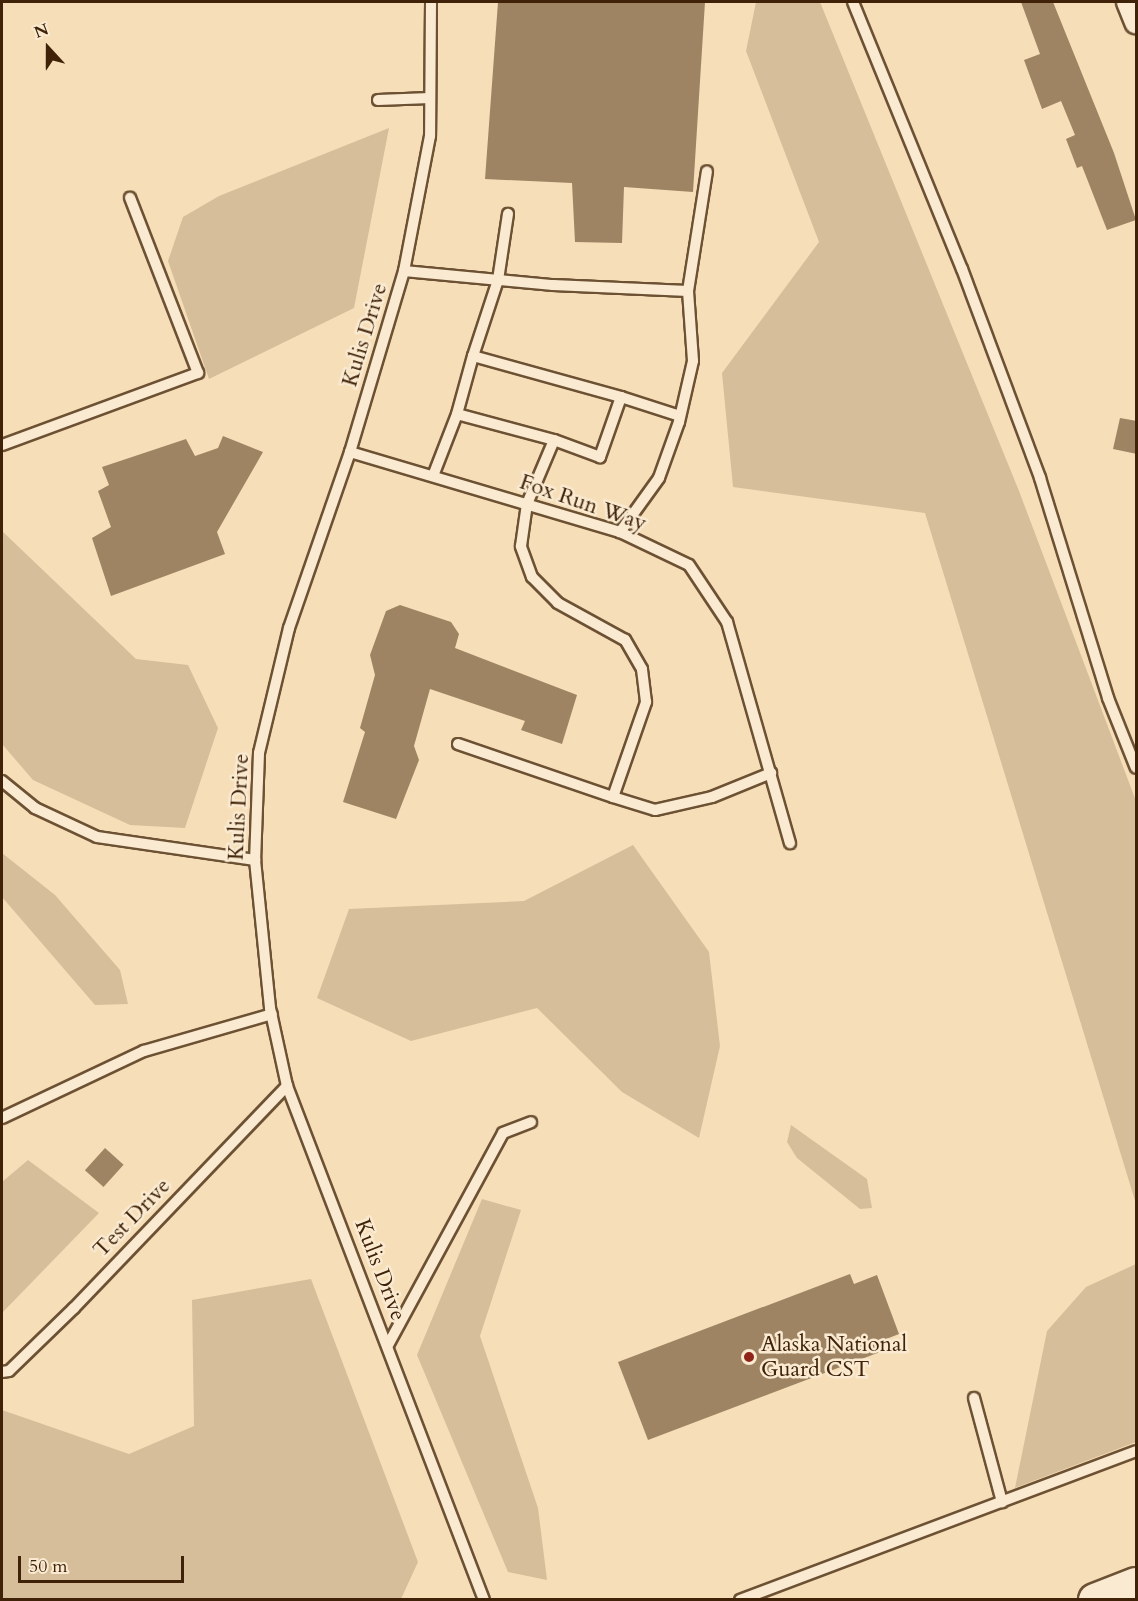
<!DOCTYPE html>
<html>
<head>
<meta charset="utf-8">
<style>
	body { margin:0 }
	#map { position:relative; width:1138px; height:1601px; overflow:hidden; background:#f6deb8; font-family:Cardo,serif }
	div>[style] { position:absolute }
	.green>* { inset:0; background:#d7be9a }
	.building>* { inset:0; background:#9e8463; transform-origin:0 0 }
	.roads { filter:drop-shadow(2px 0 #6d5133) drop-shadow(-2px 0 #6d5133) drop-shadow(0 2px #6d5133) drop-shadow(0 -2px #6d5133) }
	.service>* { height:10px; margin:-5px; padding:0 5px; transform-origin:5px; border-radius:5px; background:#f9ead1 }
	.minor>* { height:22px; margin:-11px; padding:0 11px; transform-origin:11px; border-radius:11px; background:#f9ead1 }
	.secondary>* { height:32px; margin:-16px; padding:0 16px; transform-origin:16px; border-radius:16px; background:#f9ead1 }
	.dots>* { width:16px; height:16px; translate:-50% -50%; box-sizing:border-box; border:3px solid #f9ead1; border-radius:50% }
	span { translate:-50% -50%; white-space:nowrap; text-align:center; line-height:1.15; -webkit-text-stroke:5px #f9ead1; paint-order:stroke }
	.street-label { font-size:22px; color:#3f2207 }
	.poi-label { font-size:22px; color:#3f2207 }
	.left { translate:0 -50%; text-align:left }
	.frame { position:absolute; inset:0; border:3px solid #3f2207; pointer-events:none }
	.north { position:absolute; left:18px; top:18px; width:60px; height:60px; -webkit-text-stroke:4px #f9ead1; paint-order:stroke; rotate:339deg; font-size:16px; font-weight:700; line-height:24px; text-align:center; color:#3f2207 }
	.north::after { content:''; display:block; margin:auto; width:21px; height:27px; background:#3f2207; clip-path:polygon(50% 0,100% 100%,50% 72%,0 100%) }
	.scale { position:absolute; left:18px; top:1556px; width:166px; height:27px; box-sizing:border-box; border:3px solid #3f2207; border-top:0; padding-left:8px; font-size:18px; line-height:21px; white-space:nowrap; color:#3f2207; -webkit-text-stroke:4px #f9ead1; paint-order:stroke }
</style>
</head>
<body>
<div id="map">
	<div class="green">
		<i style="clip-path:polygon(756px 2px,820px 2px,1019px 491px,1136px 801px,1136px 1204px,925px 513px,733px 487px,722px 373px,819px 242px,746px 51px)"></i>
		<i style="clip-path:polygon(389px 128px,354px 308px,209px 379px,168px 261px,183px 217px,219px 196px)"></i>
		<i style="clip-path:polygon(2px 531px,136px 659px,188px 665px,218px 728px,185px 828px,130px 825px,33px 780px,2px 744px)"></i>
		<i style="clip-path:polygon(633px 845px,709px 952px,720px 1046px,699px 1138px,622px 1092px,537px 1008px,411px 1041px,317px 998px,349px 909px,524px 901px)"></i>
		<i style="clip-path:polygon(2px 853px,55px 895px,120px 970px,128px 1004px,95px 1005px,2px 897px)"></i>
		<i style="clip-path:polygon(791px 1125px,867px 1179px,872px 1208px,860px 1209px,797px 1158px,787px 1142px)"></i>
		<i style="clip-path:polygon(28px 1160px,99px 1213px,2px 1313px,2px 1182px)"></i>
		<i style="clip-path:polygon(482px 1199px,521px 1210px,480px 1336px,538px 1508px,547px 1580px,508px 1572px,417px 1355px)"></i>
		<i style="clip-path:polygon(1136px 1264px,1136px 1442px,1015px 1488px,1047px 1331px,1086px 1287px)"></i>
		<i style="clip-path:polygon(311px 1279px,418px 1562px,401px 1599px,2px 1599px,2px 1410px,129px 1454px,194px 1426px,192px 1300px)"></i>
	</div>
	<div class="building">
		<i style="clip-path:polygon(498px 2px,705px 2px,693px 192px,624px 187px,622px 243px,575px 242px,572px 183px,485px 179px)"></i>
		<i style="clip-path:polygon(1021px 2px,1053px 2px,1114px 153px,1136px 220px,1107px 230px,1082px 166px,1077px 168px,1066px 139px,1075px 135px,1061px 101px,1042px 109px,1024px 60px,1040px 54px)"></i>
		<i style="clip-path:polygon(1120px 418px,1137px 421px,1137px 454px,1113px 449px)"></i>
		<i style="clip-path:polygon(223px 436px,263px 452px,217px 532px,225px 554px,111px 596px,92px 538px,111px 527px,98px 491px,109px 485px,102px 467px,186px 439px,195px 456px,218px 448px)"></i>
		<i style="clip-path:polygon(400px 605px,451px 622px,459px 634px,455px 648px,577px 695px,562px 744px,521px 730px,525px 721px,430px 689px,414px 746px,419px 760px,396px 819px,343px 802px,365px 732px,360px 728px,375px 675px,370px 655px,386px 611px)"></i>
		<i style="left:105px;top:1148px;width:25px;height:30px;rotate:42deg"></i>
		<i style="clip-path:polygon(850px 1274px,854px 1284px,877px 1275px,899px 1334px,876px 1343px,880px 1352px,648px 1440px,618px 1362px)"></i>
	</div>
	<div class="roads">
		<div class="service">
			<i style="left:431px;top:2px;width:134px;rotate:90.4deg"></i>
			<i style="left:430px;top:136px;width:137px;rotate:100.9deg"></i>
			<i style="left:404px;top:271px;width:189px;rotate:106.6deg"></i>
			<i style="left:350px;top:452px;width:186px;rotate:109.1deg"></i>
			<i style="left:289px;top:628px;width:129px;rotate:103.5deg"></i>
			<i style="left:259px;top:753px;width:107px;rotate:92.1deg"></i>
			<i style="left:255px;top:860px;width:149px;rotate:84.2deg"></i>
			<i style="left:270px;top:1008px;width:80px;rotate:77.7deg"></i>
			<i style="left:287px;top:1086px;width:550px;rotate:69.03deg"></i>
			<i style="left:853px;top:2px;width:288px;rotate:67.8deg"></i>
			<i style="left:962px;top:269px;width:223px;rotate:69.5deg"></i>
			<i style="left:1040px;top:478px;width:230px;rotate:72.8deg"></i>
			<i style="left:1108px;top:698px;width:75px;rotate:68.2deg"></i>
			<i style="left:378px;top:100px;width:52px;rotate:-2.2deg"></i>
			<i style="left:404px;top:271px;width:150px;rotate:5.4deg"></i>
			<i style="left:553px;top:285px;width:135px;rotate:2.5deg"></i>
			<i style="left:688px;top:291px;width:70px;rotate:85.9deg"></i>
			<i style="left:693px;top:361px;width:63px;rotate:102.9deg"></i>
			<i style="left:679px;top:422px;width:59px;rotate:109.7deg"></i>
			<i style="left:659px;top:478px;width:67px;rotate:125.8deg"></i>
			<i style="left:688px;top:291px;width:121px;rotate:-81deg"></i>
			<i style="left:473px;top:356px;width:80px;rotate:-71.8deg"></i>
			<i style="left:498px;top:280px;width:67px;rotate:-81.4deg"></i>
			<i style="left:621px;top:397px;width:64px;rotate:109.3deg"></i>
			<i style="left:600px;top:457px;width:49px;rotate:-159.7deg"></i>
			<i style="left:554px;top:440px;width:100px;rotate:-165deg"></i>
			<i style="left:457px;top:414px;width:60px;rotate:-74.6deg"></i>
			<i style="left:473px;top:356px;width:154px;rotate:15.5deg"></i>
			<i style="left:621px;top:397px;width:62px;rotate:17.9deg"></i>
			<i style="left:2px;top:445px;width:209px;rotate:-20.2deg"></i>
			<i style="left:198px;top:373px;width:188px;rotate:-111.2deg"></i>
			<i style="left:350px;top:452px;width:282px;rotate:16.5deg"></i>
			<i style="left:620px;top:532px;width:76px;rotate:25.6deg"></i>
			<i style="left:689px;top:565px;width:69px;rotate:56.3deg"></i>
			<i style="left:727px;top:622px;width:230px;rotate:74.1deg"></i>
			<i style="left:433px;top:476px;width:66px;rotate:-68.8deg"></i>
			<i style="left:458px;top:744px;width:164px;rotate:18.9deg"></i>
			<i style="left:613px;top:797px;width:101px;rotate:-70.8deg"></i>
			<i style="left:646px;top:702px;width:33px;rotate:-97deg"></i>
			<i style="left:642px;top:669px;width:34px;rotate:-120deg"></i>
			<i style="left:625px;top:640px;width:77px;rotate:-151.1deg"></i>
			<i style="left:558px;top:603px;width:37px;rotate:-135deg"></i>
			<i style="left:532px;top:577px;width:33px;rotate:-110deg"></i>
			<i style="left:521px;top:546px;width:42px;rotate:-81.9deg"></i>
			<i style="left:527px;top:504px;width:69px;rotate:-67.1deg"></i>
			<i style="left:2px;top:781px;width:43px;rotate:39.3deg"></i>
			<i style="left:35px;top:808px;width:68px;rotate:25.1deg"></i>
			<i style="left:97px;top:837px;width:160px;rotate:8.3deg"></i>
			<i style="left:613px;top:797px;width:44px;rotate:17.2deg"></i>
			<i style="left:655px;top:810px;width:58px;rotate:-12.8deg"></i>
			<i style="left:712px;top:797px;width:64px;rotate:-22.1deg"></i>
			<i style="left:2px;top:1118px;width:157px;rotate:-25.3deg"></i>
			<i style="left:144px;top:1051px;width:133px;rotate:-16.1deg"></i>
			<i style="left:388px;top:1345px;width:241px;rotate:-61.5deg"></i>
			<i style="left:503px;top:1133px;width:30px;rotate:-21deg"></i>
			<i style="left:2px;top:1372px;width:7px;rotate:-8deg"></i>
			<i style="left:9px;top:1371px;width:91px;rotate:-44.1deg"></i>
			<i style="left:74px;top:1308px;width:308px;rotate:-46.2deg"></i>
			<i style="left:974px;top:1398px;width:108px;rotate:74.9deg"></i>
			<i style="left:740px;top:1600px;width:423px;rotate:-20.6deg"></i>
		</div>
		<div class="minor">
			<i style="left:1128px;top:2px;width:22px;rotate:68deg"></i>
		</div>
		<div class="secondary">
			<i style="left:1095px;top:1600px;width:44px;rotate:-21.3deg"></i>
		</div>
	</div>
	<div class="dots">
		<i style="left:749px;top:1357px;background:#8f2418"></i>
	</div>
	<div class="street-label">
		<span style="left:365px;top:335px;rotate:-73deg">Kulis Drive</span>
		<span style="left:583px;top:503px;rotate:19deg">Fox Run Way</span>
		<span style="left:239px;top:807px;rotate:-87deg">Kulis Drive</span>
		<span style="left:132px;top:1218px;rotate:-46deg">Test Drive</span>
		<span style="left:380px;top:1270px;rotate:69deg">Kulis Drive</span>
	</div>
	<div class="poi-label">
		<span class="left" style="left:761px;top:1357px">Alaska National<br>Guard CST</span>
	</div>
	<div class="frame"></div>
	<div class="north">N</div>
	<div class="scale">50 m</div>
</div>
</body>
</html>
